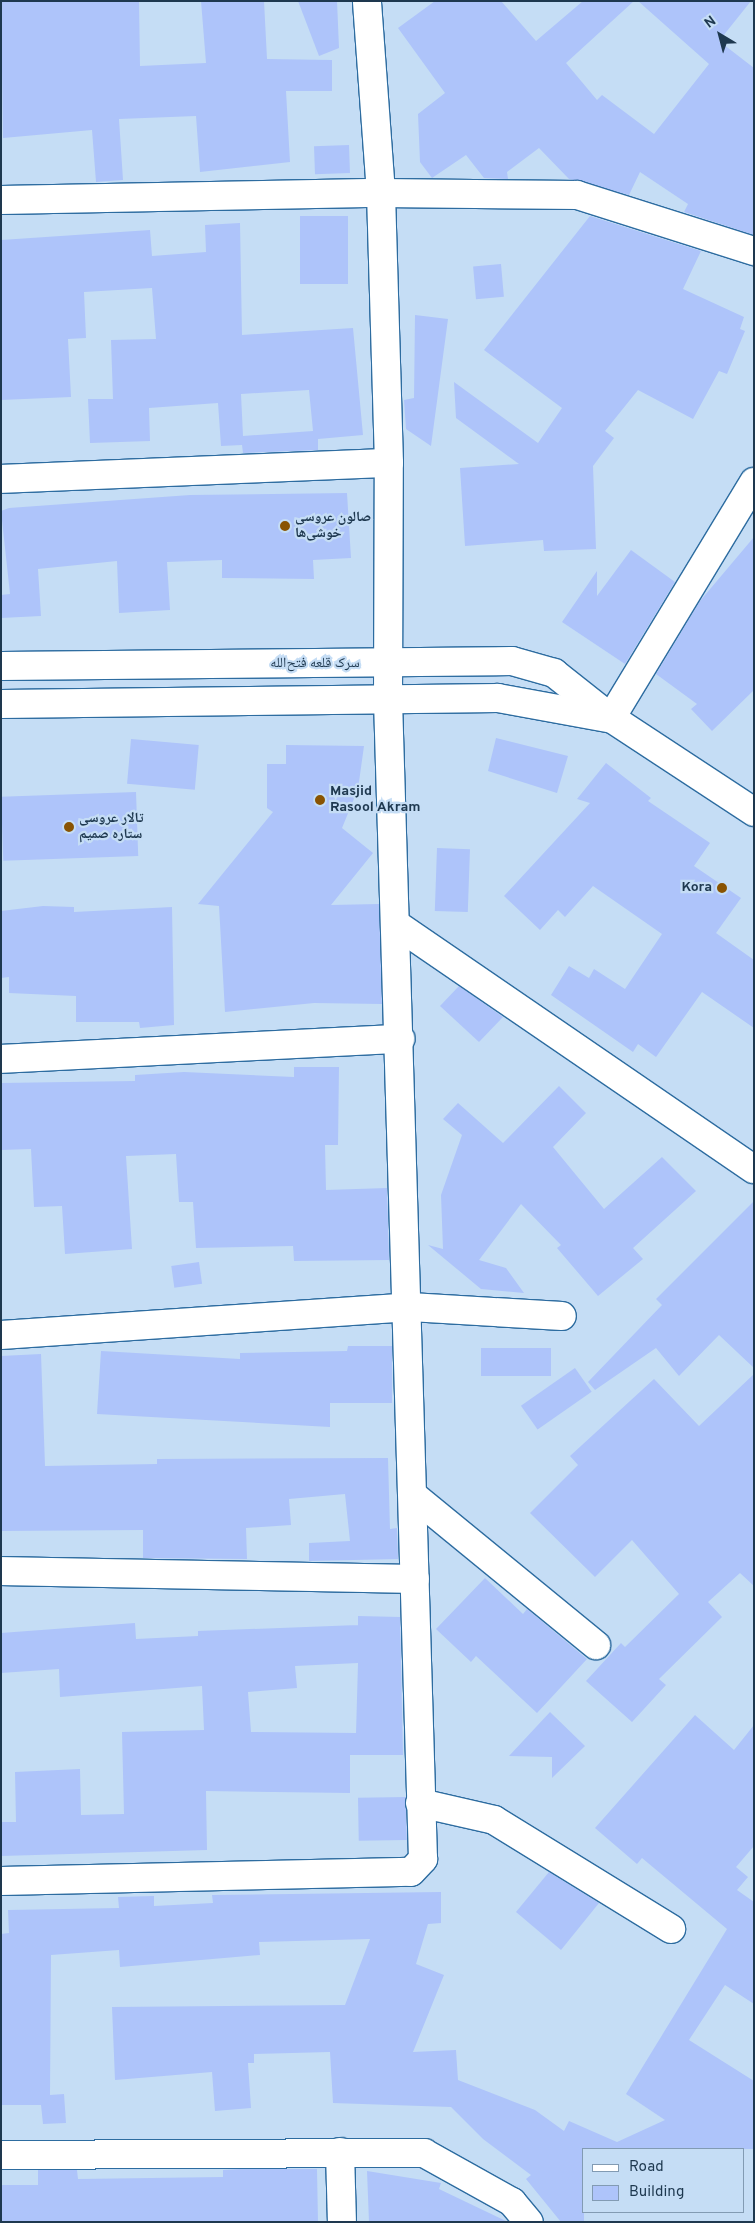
<!DOCTYPE html>
<html>
<head>
<meta charset="utf-8">
<style>
	body { margin:0 }
	#map { position:relative; width:755px; height:2223px; overflow:hidden; background:#c5ddf5; font-family:Overpass,"Noto Naskh Arabic",sans-serif }
	div>[style] { position:absolute }
	.building>* { inset:0; background:#aec4fa; transform-origin:0 0 }
	.roads { filter:drop-shadow(1px 0 #2d6ca0) drop-shadow(-1px 0 #2d6ca0) drop-shadow(0 1px #2d6ca0) drop-shadow(0 -1px #2d6ca0) }
	.minor>* { height:28px; margin:-14px; padding:0 14px; transform-origin:14px; border-radius:14px; background:#fff }
	.major>* { height:28px; margin:-14px; padding:0 14px; transform-origin:14px; border-radius:14px; background:#fff }
	.dots>* { width:14px; height:14px; translate:-50% -50%; box-sizing:border-box; border:2px solid #c5ddf5; border-radius:50% }
	span { translate:-50% -50%; white-space:nowrap; text-align:center; line-height:1.15; -webkit-text-stroke:4.5px #c5ddf5; paint-order:stroke }
	.poi-label { font-size:14px; color:#1e384f; font-weight:700 }
	.left { translate:0 -50%; text-align:left }
	.right { translate:-100% -50%; text-align:right }
	.street-label { font-size:14px; color:#1e384f }
	.frame { position:absolute; inset:0; border:2px solid #1e384f; pointer-events:none }
	.legend { position:absolute; left:582px; top:2148px; width:162px; height:65px; box-sizing:border-box; background:#c5ddf5; border:1px solid #829bb3; margin:0; padding:6px 9px; list-style:none; font-size:15px; color:#1e384f }
	.legend li { display:flex; align-items:center; gap:10px; height:25px }
	.legend b { width:25px; border:1px solid #829bb3 }
	.north { position:absolute; left:695px; top:10px; width:50px; height:50px; -webkit-text-stroke:4px #c5ddf5; paint-order:stroke; rotate:323deg; font-size:14px; font-weight:700; line-height:20px; text-align:center; color:#1e384f }
	.north::after { content:''; display:block; margin:auto; width:18px; height:22px; background:#1e384f; clip-path:polygon(50% 0,100% 100%,50% 72%,0 100%) }
</style>
</head>
<body>
<div id="map">
	<div class="building">
		<i style="clip-path:polygon(1px 1px,139px 1px,140px 66px,206px 63px,201px 1px,264px 1px,267px 59px,332px 60px,332px 91px,286px 91px,290px 162px,200px 172px,196px 116px,119px 119px,123px 180px,96px 182px,92px 130px,3px 138px)"></i>
		<i style="clip-path:polygon(298px 1px,337px 1px,339px 48px,319px 56px)"></i>
		<i style="clip-path:polygon(435px 1px,501px 1px,536px 41px,583px 1px,634px 1px,566px 63px,597px 100px,602px 95px,654px 134px,709px 64px,638px 1px,751px 1px,719px 41px,754px 68px,754px 235px,684px 212px,688px 204px,640px 172px,629px 195px,569px 179px,539px 148px,507px 172px,508px 179px,484px 178px,466px 155px,432px 178px,420px 162px,418px 114px,445px 93px,398px 28px)"></i>
		<i style="left:349px;top:145px;width:28px;height:35px;rotate:88deg"></i>
		<i style="left:348px;top:216px;width:68px;height:48px;rotate:90deg"></i>
		<i style="clip-path:polygon(590px 216px,701px 251px,683px 289px,744px 317px,740px 329px,745px 331px,727px 374px,719px 371px,693px 419px,638px 390px,605px 431px,614px 438px,593px 466px,596px 549px,544px 551px,543px 540px,465px 546px,460px 468px,519px 464px,456px 418px,454px 382px,538px 443px,562px 408px,484px 350px)"></i>
		<i style="clip-path:polygon(evenodd,240px 223px,242px 335px,353px 328px,363px 435px,318px 439px,318px 450px,243px 453px,242px 445px,221px 446px,218px 403px,149px 408px,150px 441px,90px 443px,88px 399px,113px 399px,111px 340px,156px 339px,152px 288px,84px 292px,86px 338px,68px 339px,71px 397px,1px 400px,1px 240px,150px 230px,152px 256px,206px 252px,205px 225px,240px 223px,309px 390px,313px 431px,243px 436px,241px 394px,309px 390px)"></i>
		<i style="left:501px;top:264px;width:33px;height:28px;rotate:85deg"></i>
		<i style="clip-path:polygon(415px 315px,448px 319px,431px 446px,406px 429px,404px 400px,414px 398px)"></i>
		<i style="clip-path:polygon(347px 493px,351px 558px,313px 560px,314px 579px,222px 578px,222px 560px,167px 562px,170px 610px,119px 613px,117px 561px,38px 569px,41px 616px,1px 618px,1px 595px,10px 594px,1px 511px,9px 508px,190px 495px)"></i>
		<i style="clip-path:polygon(754px 537px,754px 690px,712px 731px,691px 709px,697px 704px,656px 674px,700px 601px)"></i>
		<i style="clip-path:polygon(631px 550px,675px 582px,625px 664px,562px 622px,597px 571px,597px 596px)"></i>
		<i style="clip-path:polygon(496px 738px,568px 756px,557px 793px,488px 771px)"></i>
		<i style="left:131px;top:739px;width:68px;height:45px;rotate:5deg"></i>
		<i style="clip-path:polygon(286px 745px,364px 746px,358px 789px,342px 828px,373px 853px,331px 905px,379px 904px,382px 1004px,314px 1003px,225px 1012px,219px 906px,198px 904px,273px 812px,267px 808px,267px 764px,286px 764px)"></i>
		<i style="clip-path:polygon(606px 763px,651px 798px,648px 801px,710px 843px,694px 866px,741px 898px,716px 933px,754px 960px,754px 1028px,702px 992px,656px 1057px,638px 1044px,633px 1052px,551px 995px,569px 966px,589px 978px,594px 969px,625px 989px,662px 934px,593px 886px,565px 917px,558px 910px,540px 930px,504px 896px,590px 803px,577px 799px)"></i>
		<i style="left:136px;top:792px;width:64px;height:135px;rotate:88deg"></i>
		<i style="left:437px;top:848px;width:33px;height:63px;rotate:2deg"></i>
		<i style="clip-path:polygon(43px 906px,74px 907px,74px 912px,172px 907px,174px 1025px,140px 1028px,139px 1022px,76px 1022px,76px 996px,9px 993px,9px 977px,1px 978px,1px 911px)"></i>
		<i style="clip-path:polygon(459px 986px,503px 1017px,479px 1042px,440px 1006px)"></i>
		<i style="clip-path:polygon(294px 1067px,339px 1067px,338px 1145px,325px 1145px,326px 1190px,387px 1188px,389px 1260px,294px 1261px,293px 1246px,196px 1248px,193px 1202px,179px 1202px,176px 1154px,126px 1156px,132px 1249px,65px 1254px,62px 1206px,34px 1207px,31px 1149px,1px 1150px,1px 1083px,135px 1081px,135px 1075px,184px 1072px,294px 1077px)"></i>
		<i style="clip-path:polygon(559px 1086px,586px 1113px,553px 1147px,604px 1209px,662px 1157px,696px 1191px,633px 1248px,643px 1259px,598px 1296px,557px 1248px,561px 1245px,521px 1204px,479px 1260px,506px 1268px,524px 1293px,481px 1289px,428px 1245px,443px 1249px,441px 1195px,462px 1135px,443px 1119px,458px 1103px,503px 1143px)"></i>
		<i style="clip-path:polygon(754px 1201px,754px 1368px,719px 1335px,679px 1376px,656px 1348px,595px 1390px,588px 1382px,662px 1305px,656px 1299px)"></i>
		<i style="left:199px;top:1262px;width:22px;height:28px;rotate:82deg"></i>
		<i style="clip-path:polygon(348px 1346px,392px 1346px,392px 1403px,330px 1403px,330px 1427px,97px 1414px,101px 1351px,240px 1359px,240px 1353px,347px 1351px)"></i>
		<i style="left:551px;top:1348px;width:28px;height:70px;rotate:90deg"></i>
		<i style="clip-path:polygon(41px 1354px,45px 1466px,157px 1464px,157px 1459px,388px 1458px,390px 1529px,397px 1528px,398px 1559px,309px 1561px,309px 1543px,350px 1541px,345px 1494px,289px 1499px,291px 1525px,246px 1528px,247px 1559px,143px 1558px,143px 1530px,1px 1531px,1px 1356px)"></i>
		<i style="left:575px;top:1368px;width:29px;height:66px;rotate:55deg"></i>
		<i style="clip-path:polygon(754px 1374px,754px 1586px,740px 1573px,708px 1602px,722px 1617px,659px 1679px,666px 1685px,632px 1722px,586px 1681px,621px 1643px,625px 1647px,679px 1594px,632px 1540px,595px 1577px,530px 1513px,578px 1465px,570px 1456px,654px 1379px,699px 1426px)"></i>
		<i style="clip-path:polygon(485px 1578px,523px 1614px,527px 1609px,587px 1659px,537px 1713px,476px 1656px,471px 1662px,436px 1629px)"></i>
		<i style="clip-path:polygon(evenodd,358px 1616px,400px 1617px,403px 1755px,350px 1755px,350px 1793px,206px 1791px,207px 1850px,1px 1856px,1px 1822px,16px 1822px,15px 1772px,80px 1769px,81px 1815px,124px 1814px,122px 1732px,204px 1730px,202px 1686px,60px 1697px,59px 1669px,1px 1673px,1px 1633px,135px 1623px,136px 1639px,198px 1636px,198px 1631px,358px 1625px,358px 1616px,358px 1663px,356px 1733px,251px 1732px,248px 1692px,297px 1688px,295px 1666px,358px 1663px)"></i>
		<i style="clip-path:polygon(550px 1712px,585px 1746px,552px 1778px,552px 1757px,509px 1756px)"></i>
		<i style="clip-path:polygon(695px 1715px,734px 1750px,754px 1725px,754px 1846px,736px 1867px,748px 1877px,737px 1890px,754px 1902px,754px 2004px,725px 1985px,689px 2040px,754px 2081px,754px 2149px,584px 2149px,584px 2222px,561px 2222px,526px 2179px,531px 2175px,483px 2139px,451px 2107px,333px 2103px,330px 2052px,254px 2054px,254px 2063px,248px 2063px,251px 2108px,215px 2111px,212px 2072px,115px 2080px,112px 2007px,345px 2005px,370px 1939px,259px 1942px,260px 1955px,120px 1967px,119px 1950px,51px 1955px,50px 2095px,64px 2094px,66px 2123px,43px 2124px,41px 2105px,1px 2105px,1px 1934px,9px 1933px,8px 1910px,119px 1908px,118px 1897px,154px 1896px,154px 1906px,213px 1903px,212px 1895px,441px 1892px,441px 1923px,428px 1924px,416px 1964px,444px 1975px,413px 2052px,456px 2050px,458px 2080px,535px 2110px,564px 2131px,569px 2121px,617px 2142px,665px 2120px,626px 2094px,727px 1929px,642px 1858px,637px 1864px,595px 1828px)"></i>
		<i style="left:406px;top:1797px;width:43px;height:48px;rotate:89deg"></i>
		<i style="clip-path:polygon(549px 1872px,599px 1903px,561px 1950px,516px 1912px)"></i>
		<i style="clip-path:polygon(240px 2169px,317px 2169px,318px 2222px,1px 2222px,1px 2185px,38px 2185px,38px 2170px,77px 2170px,78px 2179px,223px 2177px,223px 2170px)"></i>
		<i style="clip-path:polygon(367px 2171px,441px 2183px,439px 2189px,508px 2222px,369px 2222px)"></i>
	</div>
	<div class="roads">
		<div class="minor">
			<i style="left:1px;top:200px;width:380px;rotate:-1.1deg"></i>
			<i style="left:381px;top:193px;width:196px;rotate:0.6deg"></i>
			<i style="left:577px;top:195px;width:186px;rotate:17.6deg"></i>
			<i style="left:1px;top:479px;width:388px;rotate:-2.4deg"></i>
			<i style="left:611px;top:718px;width:276px;rotate:-58.8deg"></i>
			<i style="left:397px;top:925px;width:432px;rotate:34.4deg"></i>
			<i style="left:1px;top:1059px;width:400px;rotate:-2.9deg"></i>
			<i style="left:1px;top:1335px;width:410px;rotate:-3.9deg"></i>
			<i style="left:410px;top:1307px;width:152px;rotate:3.4deg"></i>
			<i style="left:415px;top:1497px;width:234px;rotate:39.3deg"></i>
			<i style="left:1px;top:1571px;width:414px;rotate:1.1deg"></i>
			<i style="left:420px;top:1803px;width:76px;rotate:12.9deg"></i>
			<i style="left:494px;top:1820px;width:208px;rotate:31.6deg"></i>
			<i style="left:1px;top:1881px;width:410px;rotate:-1.3deg"></i>
			<i style="left:411px;top:1872px;width:18px;rotate:-47deg"></i>
			<i style="left:423px;top:1859px;width:1162px;rotate:-91.73deg"></i>
			<i style="left:388px;top:698px;width:235px;rotate:-89.8deg"></i>
			<i style="left:389px;top:463px;width:270px;rotate:-91.7deg"></i>
			<i style="left:381px;top:193px;width:193px;rotate:-94.2deg"></i>
			<i style="left:340px;top:2152px;width:70px;rotate:88.4deg"></i>
			<i style="left:1px;top:2155px;width:423px;rotate:-0.3deg"></i>
			<i style="left:424px;top:2153px;width:101px;rotate:29.1deg"></i>
			<i style="left:512px;top:2202px;width:26px;rotate:50deg"></i>
		</div>
		<div class="major">
			<i style="left:1px;top:666px;width:511px;rotate:-0.56deg"></i>
			<i style="left:512px;top:661px;width:44px;rotate:15.9deg"></i>
			<i style="left:554px;top:673px;width:73px;rotate:38.3deg"></i>
			<i style="left:611px;top:718px;width:171px;rotate:33.3deg"></i>
			<i style="left:1px;top:704px;width:497px;rotate:-0.7deg"></i>
			<i style="left:498px;top:698px;width:111px;rotate:10.4deg"></i>
		</div>
	</div>
	<div class="dots">
		<i style="left:285px;top:526px;background:#895302"></i>
		<i style="left:320px;top:800px;background:#895302"></i>
		<i style="left:69px;top:827px;background:#895302"></i>
		<i style="left:722px;top:888px;background:#895302"></i>
	</div>
	<div class="poi-label">
		<span class="left" style="left:295px;top:526px">صالون عروسی<br>خوشی‌ها</span>
		<span class="left" style="left:330px;top:800px">Masjid<br>Rasool Akram</span>
		<span class="left" style="left:79px;top:827px">تالار عروسی<br>ستاره صمیم</span>
		<span class="right" style="left:712px;top:888px">Kora</span>
	</div>
	<div class="street-label">
		<span style="left:315px;top:664px">سرک قلعه فتح‌الله</span>
	</div>
	<div class="frame"></div>
	<ul class="legend">
	<li><b style="height:6px;background:#fff"></b>Road</li>
	<li><b style="height:14px;background:#aec4fa"></b>Building</li>
	</ul>
	<div class="north">N</div>
</div>
</body>
</html>
